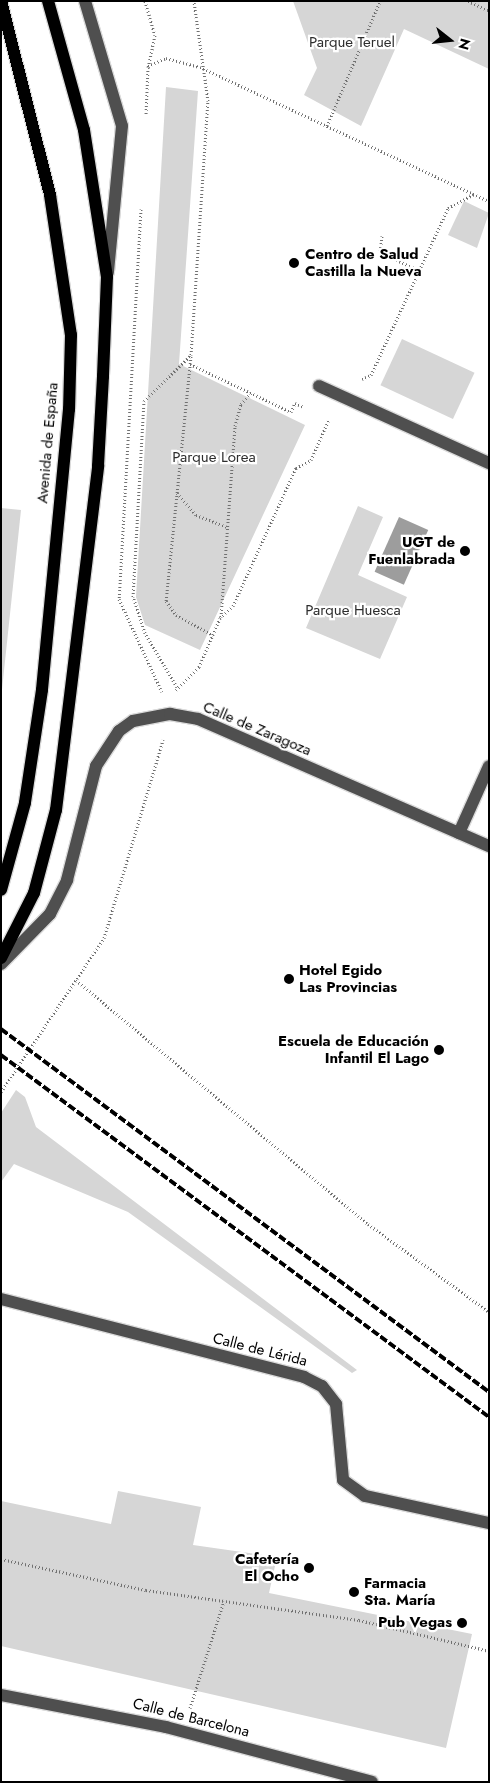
<!DOCTYPE html>
<html>
<head>
<meta charset="utf-8">
<style>
	body { margin:0 }
	#map { position:relative; width:490px; height:1783px; overflow:hidden; background:#fff; font-family:Jost,sans-serif }
	div>[style] { position:absolute }
	.green>* { inset:0; background:#d6d6d6; transform-origin:0 0 }
	.water>* { inset:0; background:#9d9d9d; transform-origin:0 0 }
	.path>* { height:3px; margin-top:-1.5px; transform-origin:0; background:repeating-linear-gradient(90deg,#717171 0 1px,transparent 0 3.5px) }
	.roads { filter:drop-shadow(1px 0 #dbdbdb) drop-shadow(-1px 0 #dbdbdb) drop-shadow(0 1px #dbdbdb) drop-shadow(0 -1px #dbdbdb) }
	.minor>* { height:12px; margin:-6px; padding:0 6px; transform-origin:6px; border-radius:6px; background:#4f4f4f }
	.major>* { height:12px; margin:-6px; padding:0 6px; transform-origin:6px; border-radius:6px; background:#000 }
	.rail>* { height:4px; margin-top:-2px; transform-origin:0; background:repeating-linear-gradient(90deg,#000 0 8px,transparent 0 10.5px) }
	.dots>* { width:14px; height:14px; translate:-50% -50%; box-sizing:border-box; border:2px solid #fff; border-radius:50% }
	span { translate:-50% -50%; white-space:nowrap; text-align:center; line-height:1.15; -webkit-text-stroke:4.5px #fff; paint-order:stroke }
	.park-label { font-size:15px; color:#2d2d2d }
	.poi-label { font-size:15px; color:#000; font-weight:700 }
	.left { translate:0 -50%; text-align:left }
	.right { translate:-100% -50%; text-align:right }
	.street-label { font-size:15px; color:#000 }
	.frame { position:absolute; inset:0; border:2px solid #000; pointer-events:none }
	.north { position:absolute; left:425px; top:15px; width:50px; height:50px; -webkit-text-stroke:4px #fff; paint-order:stroke; rotate:106deg; font-size:14px; font-weight:700; line-height:20px; text-align:center; color:#000 }
	.north::after { content:''; display:block; margin:auto; width:18px; height:22px; background:#000; clip-path:polygon(50% 0,100% 100%,50% 72%,0 100%) }
</style>
</head>
<body>
<div id="map">
	<div class="green">
		<i style="clip-path:polygon(293px 1px,489px 1px,489px 69px,404px 29px,361px 126px,304px 95px,317px 68px)"></i>
		<i style="clip-path:polygon(166px 87px,198px 91px,179px 364px,305px 425px,200px 650px,145px 625px,136px 597px)"></i>
		<i style="clip-path:polygon(464px 201px,489px 213px,477px 248px,448px 235px)"></i>
		<i style="left:402px;top:339px;width:80px;height:51px;rotate:25deg"></i>
		<i style="clip-path:polygon(358px 506px,383px 517px,358px 575px,407px 597px,380px 659px,306px 628px)"></i>
		<i style="clip-path:polygon(1px 508px,21px 510px,1px 699px)"></i>
		<i style="clip-path:polygon(16px 1090px,25px 1097px,36px 1127px,357px 1370px,352px 1373px,128px 1212px,14px 1164px,1px 1182px,1px 1113px)"></i>
		<i style="clip-path:polygon(118px 1491px,201px 1507px,193px 1545px,277px 1557px,269px 1593px,472px 1634px,446px 1748px,1px 1646px,1px 1501px,111px 1524px)"></i>
	</div>
	<div class="water">
		<i style="left:399px;top:517px;width:32px;height:60px;rotate:24deg"></i>
	</div>
	<div class="path">
		<i style="left:145px;top:1px;width:35px;rotate:74deg"></i>
		<i style="left:155px;top:35px;width:33px;rotate:102deg"></i>
		<i style="left:148px;top:67px;width:48px;rotate:92.4deg"></i>
		<i style="left:468px;top:1px;width:23px;rotate:25deg"></i>
		<i style="left:148px;top:66px;width:20px;rotate:-24deg"></i>
		<i style="left:166px;top:58px;width:35px;rotate:15deg"></i>
		<i style="left:200px;top:67px;width:319px;rotate:24.9deg"></i>
		<i style="left:327px;top:126px;width:136px;rotate:-67deg"></i>
		<i style="left:141px;top:209px;width:391px;rotate:93.2deg"></i>
		<i style="left:119px;top:599px;width:102px;rotate:65.2deg"></i>
		<i style="left:382px;top:236px;width:17px;rotate:97deg"></i>
		<i style="left:380px;top:253px;width:43px;rotate:23.6deg"></i>
		<i style="left:191px;top:356px;width:246px;rotate:95.8deg"></i>
		<i style="left:166px;top:601px;width:17px;rotate:54deg"></i>
		<i style="left:176px;top:615px;width:42px;rotate:28.4deg"></i>
		<i style="left:190px;top:364px;width:112px;rotate:25.4deg"></i>
		<i style="left:291px;top:412px;width:10px;rotate:-66deg"></i>
		<i style="left:295px;top:403px;width:10px;rotate:24deg"></i>
		<i style="left:362px;top:379px;width:10px;rotate:-24deg"></i>
		<i style="left:371px;top:375px;width:184px;rotate:-65.2deg"></i>
		<i style="left:448px;top:208px;width:30px;rotate:-28deg"></i>
		<i style="left:177px;top:493px;width:29px;rotate:49deg"></i>
		<i style="left:196px;top:515px;width:33px;rotate:21deg"></i>
		<i style="left:221px;top:617px;width:192px;rotate:-85.8deg"></i>
		<i style="left:235px;top:426px;width:23px;rotate:-75deg"></i>
		<i style="left:241px;top:404px;width:15px;rotate:-48deg"></i>
		<i style="left:177px;top:687px;width:63px;rotate:-120.7deg"></i>
		<i style="left:145px;top:633px;width:38px;rotate:-108deg"></i>
		<i style="left:133px;top:597px;width:196px;rotate:-86.8deg"></i>
		<i style="left:144px;top:401px;width:66px;rotate:-44.4deg"></i>
		<i style="left:191px;top:355px;width:255px;rotate:-86.2deg"></i>
		<i style="left:208px;top:101px;width:101px;rotate:-98deg"></i>
		<i style="left:176px;top:690px;width:33px;rotate:-45deg"></i>
		<i style="left:199px;top:667px;width:53px;rotate:-66.8deg"></i>
		<i style="left:220px;top:618px;width:18px;rotate:-43deg"></i>
		<i style="left:233px;top:606px;width:152px;rotate:-65.5deg"></i>
		<i style="left:296px;top:468px;width:17px;rotate:-28deg"></i>
		<i style="left:311px;top:460px;width:45px;rotate:-66.3deg"></i>
		<i style="left:76px;top:980px;width:381px;rotate:39.9deg"></i>
		<i style="left:368px;top:1224px;width:150px;rotate:36deg"></i>
		<i style="left:1px;top:1092px;width:185px;rotate:-56.2deg"></i>
		<i style="left:104px;top:938px;width:207px;rotate:-73.4deg"></i>
		<i style="left:1px;top:1559px;width:148px;rotate:12.1deg"></i>
		<i style="left:146px;top:1590px;width:215px;rotate:8deg"></i>
		<i style="left:359px;top:1620px;width:134px;rotate:13.4deg"></i>
		<i style="left:190px;top:1708px;width:112px;rotate:-72.4deg"></i>
	</div>
	<div class="roads">
		<div class="minor">
			<i style="left:85px;top:1px;width:130px;rotate:73.5deg"></i>
			<i style="left:122px;top:126px;width:147px;rotate:95.5deg"></i>
			<i style="left:319px;top:386px;width:187px;rotate:24.4deg"></i>
			<i style="left:459px;top:833px;width:73px;rotate:-65.9deg"></i>
			<i style="left:1px;top:964px;width:70px;rotate:-45.6deg"></i>
			<i style="left:50px;top:914px;width:38px;rotate:-63deg"></i>
			<i style="left:67px;top:880px;width:118px;rotate:-75.7deg"></i>
			<i style="left:96px;top:766px;width:42px;rotate:-56.7deg"></i>
			<i style="left:119px;top:731px;width:17px;rotate:-36deg"></i>
			<i style="left:133px;top:721px;width:38px;rotate:-11deg"></i>
			<i style="left:170px;top:714px;width:28px;rotate:10deg"></i>
			<i style="left:198px;top:719px;width:318px;rotate:23.6deg"></i>
			<i style="left:1px;top:1299px;width:313px;rotate:14.4deg"></i>
			<i style="left:304px;top:1377px;width:20px;rotate:27deg"></i>
			<i style="left:322px;top:1386px;width:23px;rotate:52deg"></i>
			<i style="left:336px;top:1404px;width:76px;rotate:84.7deg"></i>
			<i style="left:343px;top:1480px;width:27px;rotate:36deg"></i>
			<i style="left:365px;top:1496px;width:127px;rotate:12.3deg"></i>
			<i style="left:1px;top:1695px;width:168px;rotate:11deg"></i>
			<i style="left:166px;top:1727px;width:213px;rotate:14.9deg"></i>
		</div>
		<div class="major">
			<i style="left:1px;top:1px;width:200px;rotate:75.8deg"></i>
			<i style="left:50px;top:195px;width:142px;rotate:81.5deg"></i>
			<i style="left:71px;top:335px;width:74px;rotate:91.5deg"></i>
			<i style="left:69px;top:409px;width:282px;rotate:95.5deg"></i>
			<i style="left:42px;top:690px;width:114px;rotate:98.6deg"></i>
			<i style="left:25px;top:803px;width:90px;rotate:105.4deg"></i>
			<i style="left:1px;top:958px;width:73px;rotate:-63.1deg"></i>
			<i style="left:34px;top:893px;width:86px;rotate:-75.2deg"></i>
			<i style="left:56px;top:810px;width:347px;rotate:-83deg"></i>
			<i style="left:98px;top:466px;width:90px;rotate:-86.8deg"></i>
			<i style="left:103px;top:376px;width:99px;rotate:-87.7deg"></i>
			<i style="left:107px;top:277px;width:149px;rotate:-98.9deg"></i>
			<i style="left:84px;top:130px;width:134px;rotate:-105.6deg"></i>
		</div>
	</div>
	<div class="rail">
		<i style="left:1px;top:1029px;width:608px;rotate:36.64deg"></i>
		<i style="left:1px;top:1055px;width:608px;rotate:36.57deg"></i>
	</div>
	<div class="dots">
		<i style="left:294px;top:263px;background:#000"></i>
		<i style="left:465px;top:551px;background:#000"></i>
		<i style="left:289px;top:979px;background:#000"></i>
		<i style="left:439px;top:1050px;background:#000"></i>
		<i style="left:309px;top:1568px;background:#000"></i>
		<i style="left:354px;top:1592px;background:#000"></i>
		<i style="left:462px;top:1623px;background:#000"></i>
	</div>
	<div class="park-label">
		<span style="left:352px;top:43px">Parque Teruel</span>
		<span style="left:214px;top:458px">Parque Lorea</span>
		<span style="left:353px;top:611px">Parque Huesca</span>
	</div>
	<div class="poi-label">
		<span class="left" style="left:305px;top:263px">Centro de Salud<br>Castilla la Nueva</span>
		<span class="right" style="left:455px;top:551px">UGT de<br>Fuenlabrada</span>
		<span class="left" style="left:299px;top:979px">Hotel Egido<br>Las Provincias</span>
		<span class="right" style="left:429px;top:1050px">Escuela de Educación<br>Infantil El Lago</span>
		<span class="right" style="left:299px;top:1568px">Cafetería<br>El Ocho</span>
		<span class="left" style="left:364px;top:1592px">Farmacia<br>Sta. María</span>
		<span class="right" style="left:452px;top:1623px">Pub Vegas</span>
	</div>
	<div class="street-label">
		<span style="left:48px;top:443px;rotate:-85deg">Avenida de España</span>
		<span style="left:257px;top:729px;rotate:23deg">Calle de Zaragoza</span>
		<span style="left:260px;top:1350px;rotate:14deg">Calle de Lérida</span>
		<span style="left:191px;top:1718px;rotate:14deg">Calle de Barcelona</span>
	</div>
	<div class="frame"></div>
	<div class="north">N</div>
</div>
</body>
</html>
